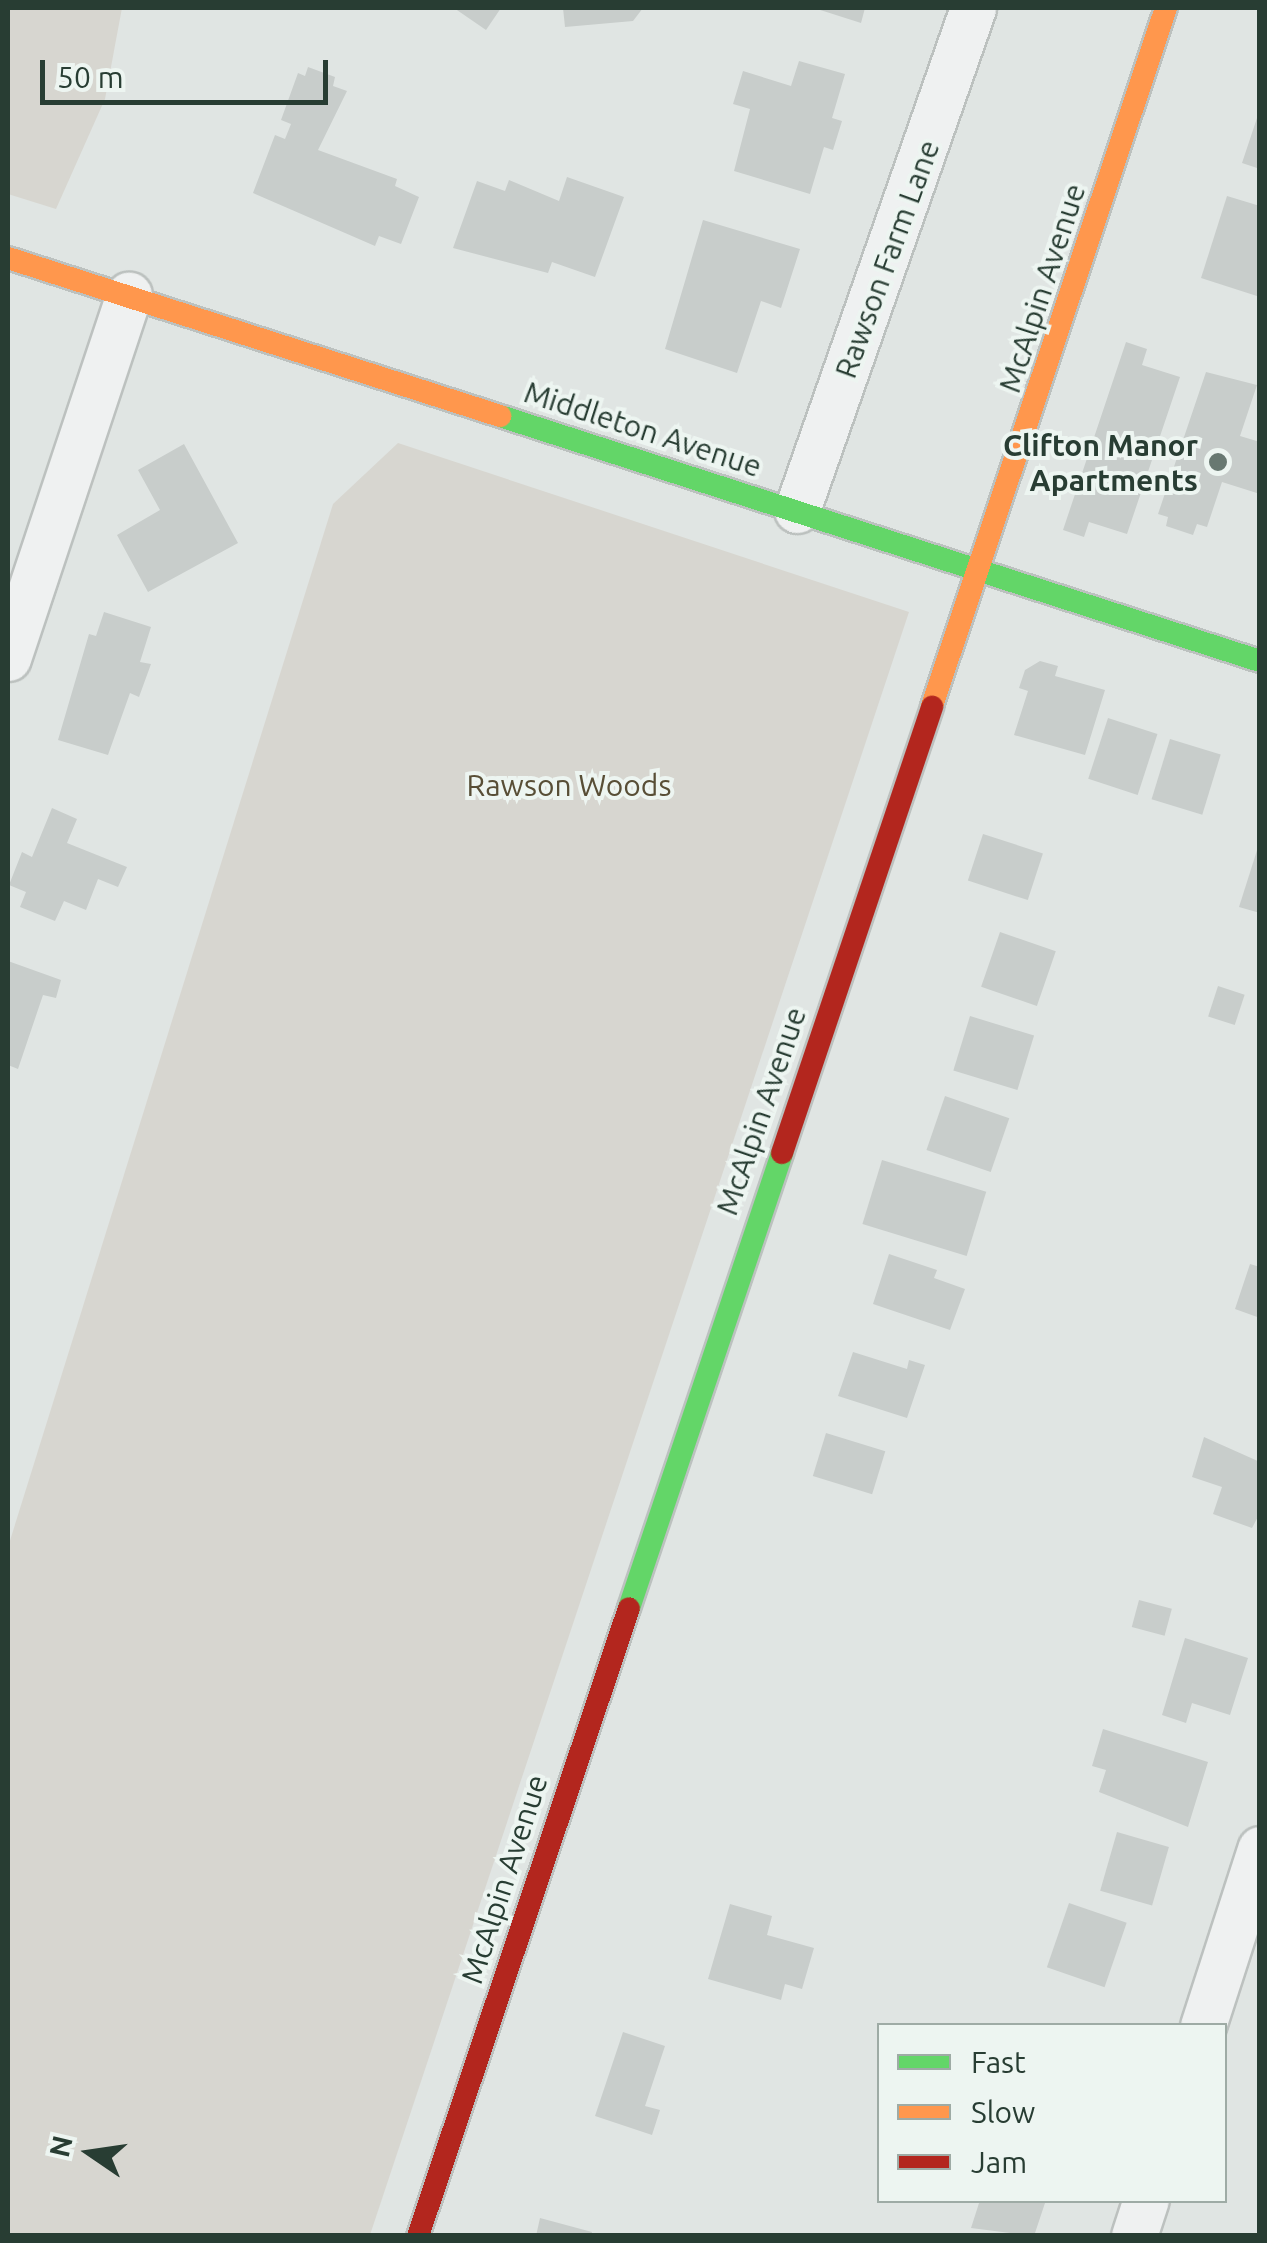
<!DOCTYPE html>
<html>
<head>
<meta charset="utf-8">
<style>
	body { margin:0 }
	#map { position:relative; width:1267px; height:2243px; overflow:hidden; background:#e0e5e3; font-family:Ubuntu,sans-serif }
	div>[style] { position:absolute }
	.green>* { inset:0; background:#d7d6d0 }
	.building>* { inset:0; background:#c8cdcb; transform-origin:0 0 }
	.roads { filter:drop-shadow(2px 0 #bcc1bf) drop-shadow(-2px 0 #bcc1bf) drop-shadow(0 2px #bcc1bf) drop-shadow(0 -2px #bcc1bf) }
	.street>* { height:45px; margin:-22.5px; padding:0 22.5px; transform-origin:22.5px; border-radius:22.5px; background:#eff1f1 }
	.fast>* { height:22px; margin:-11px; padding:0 11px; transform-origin:11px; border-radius:11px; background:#63d668 }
	.slow>* { height:22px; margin:-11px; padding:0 11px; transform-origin:11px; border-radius:11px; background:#ff974d }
	.jam>* { height:22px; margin:-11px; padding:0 11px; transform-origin:11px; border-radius:11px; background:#b3261e }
	.dots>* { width:28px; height:28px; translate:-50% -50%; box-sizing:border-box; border:5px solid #edf5f1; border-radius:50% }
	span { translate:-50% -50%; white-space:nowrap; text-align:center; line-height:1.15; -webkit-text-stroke:8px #edf5f1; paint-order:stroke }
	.street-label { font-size:30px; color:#283d33 }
	.poi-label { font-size:30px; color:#283d33; font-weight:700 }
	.right { translate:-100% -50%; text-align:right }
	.park-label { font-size:30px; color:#584e36 }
	.frame { position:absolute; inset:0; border:10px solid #283d33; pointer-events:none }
	.legend { position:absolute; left:877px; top:2023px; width:350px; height:180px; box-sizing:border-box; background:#edf5f1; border:2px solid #9eaba5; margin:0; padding:12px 18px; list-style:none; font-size:30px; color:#283d33 }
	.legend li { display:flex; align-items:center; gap:20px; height:50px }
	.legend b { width:50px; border:2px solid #9eaba5 }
	.north { position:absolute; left:40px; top:2103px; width:100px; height:100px; -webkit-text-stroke:8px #edf5f1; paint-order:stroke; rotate:283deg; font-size:28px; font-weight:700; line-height:40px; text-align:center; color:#283d33 }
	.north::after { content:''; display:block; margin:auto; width:35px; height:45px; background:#283d33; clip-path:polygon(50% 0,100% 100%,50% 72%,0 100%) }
	.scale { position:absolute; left:40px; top:60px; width:288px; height:45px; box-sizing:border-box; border:5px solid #283d33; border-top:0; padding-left:12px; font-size:30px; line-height:35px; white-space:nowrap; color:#283d33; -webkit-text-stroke:8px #edf5f1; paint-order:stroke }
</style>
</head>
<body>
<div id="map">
	<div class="green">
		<i style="clip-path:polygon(8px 8px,122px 8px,105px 99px,56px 209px,8px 194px)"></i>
		<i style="clip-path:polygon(398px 443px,909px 612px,370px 2235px,8px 2235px,8px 1547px,333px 504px)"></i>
	</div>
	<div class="building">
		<i style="clip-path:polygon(454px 8px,501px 8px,486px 30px)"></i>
		<i style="clip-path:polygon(563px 8px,643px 8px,633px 21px,565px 27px)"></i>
		<i style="clip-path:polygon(814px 8px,865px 8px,861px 23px)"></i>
		<i style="clip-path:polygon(799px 61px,845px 74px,832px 118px,842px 121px,833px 150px,824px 147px,810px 194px,734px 171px,750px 109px,733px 104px,743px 71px,791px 86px)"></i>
		<i style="clip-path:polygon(308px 67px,335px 77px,333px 86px,347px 91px,318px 150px,397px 179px,395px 186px,419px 197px,401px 244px,379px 236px,375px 246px,253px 193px,275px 135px,285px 139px,291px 124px,281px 120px,298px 73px,305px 76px)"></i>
		<i style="clip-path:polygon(1259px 112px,1260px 112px,1260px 169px,1242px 163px)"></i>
		<i style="clip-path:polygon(567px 177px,624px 197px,595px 277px,552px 262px,548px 273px,453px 248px,477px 181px,505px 191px,509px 180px,559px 201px)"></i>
		<i style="clip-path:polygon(1227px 196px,1260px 206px,1260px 297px,1201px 278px)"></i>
		<i style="clip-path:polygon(703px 220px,800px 249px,781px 308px,761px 301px,737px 373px,665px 349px)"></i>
		<i style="clip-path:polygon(1126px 342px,1147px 349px,1142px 365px,1180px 377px,1127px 534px,1089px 522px,1084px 537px,1063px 530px)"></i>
		<i style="clip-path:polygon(1206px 372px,1257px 385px,1240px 436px,1260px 442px,1260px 494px,1222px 482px,1207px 527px,1197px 524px,1193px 535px,1166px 526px,1168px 517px,1158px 514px)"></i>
		<i style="clip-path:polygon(184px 444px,238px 543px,148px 592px,117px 535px,160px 510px,138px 470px)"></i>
		<i style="clip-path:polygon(104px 612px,151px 627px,140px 662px,151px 664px,139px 697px,130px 693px,108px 755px,58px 740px,89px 634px,96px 636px)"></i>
		<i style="clip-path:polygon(1040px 661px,1058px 666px,1055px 676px,1105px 690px,1085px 755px,1014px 735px,1028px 691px,1019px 688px,1025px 670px)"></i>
		<i style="left:1108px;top:718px;width:52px;height:64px;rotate:18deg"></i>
		<i style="left:1170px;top:739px;width:53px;height:63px;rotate:17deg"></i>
		<i style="clip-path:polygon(52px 808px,77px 819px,67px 843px,127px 867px,118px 887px,98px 879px,86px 910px,64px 901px,55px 921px,20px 907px,26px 892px,9px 885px,22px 852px,32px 857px)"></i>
		<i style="left:983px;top:834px;width:63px;height:49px;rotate:18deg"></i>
		<i style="clip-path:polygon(1259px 844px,1260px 844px,1260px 913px,1239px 907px)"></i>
		<i style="left:1000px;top:932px;width:59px;height:58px;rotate:19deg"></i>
		<i style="clip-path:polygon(8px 961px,61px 980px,56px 998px,43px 995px,18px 1069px,8px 1065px)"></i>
		<i style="left:1218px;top:986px;width:28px;height:32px;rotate:18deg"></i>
		<i style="left:970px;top:1016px;width:67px;height:57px;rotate:17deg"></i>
		<i style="left:945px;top:1096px;width:68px;height:57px;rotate:19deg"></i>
		<i style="left:882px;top:1160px;width:109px;height:67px;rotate:17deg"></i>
		<i style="clip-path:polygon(889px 1254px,937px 1270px,934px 1278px,965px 1289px,950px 1330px,873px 1304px)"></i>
		<i style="clip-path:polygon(1250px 1264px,1260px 1267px,1260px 1318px,1235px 1309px)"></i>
		<i style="clip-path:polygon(853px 1352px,907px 1369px,909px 1360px,925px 1365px,907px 1418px,838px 1396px)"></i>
		<i style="left:826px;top:1433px;width:62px;height:45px;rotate:17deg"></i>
		<i style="clip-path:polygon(1204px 1437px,1260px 1462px,1260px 1513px,1252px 1528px,1213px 1514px,1222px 1487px,1192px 1477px)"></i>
		<i style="left:1139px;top:1600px;width:34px;height:28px;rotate:15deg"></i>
		<i style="clip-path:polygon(1185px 1638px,1248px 1658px,1230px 1715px,1192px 1703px,1186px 1723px,1162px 1715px)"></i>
		<i style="clip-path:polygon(1103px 1729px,1208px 1762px,1188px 1827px,1099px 1792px,1106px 1770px,1092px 1766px)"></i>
		<i style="left:1117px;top:1832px;width:54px;height:61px;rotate:16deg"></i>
		<i style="left:1069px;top:1903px;width:61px;height:68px;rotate:19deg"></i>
		<i style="clip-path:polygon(730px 1904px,772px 1916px,767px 1935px,814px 1948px,802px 1989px,785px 1984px,781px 2000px,708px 1979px)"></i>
		<i style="clip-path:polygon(623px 2032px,665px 2046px,645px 2106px,660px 2110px,652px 2135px,595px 2116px)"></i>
		<i style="clip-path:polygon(980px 2200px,1046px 2200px,1034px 2236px,971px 2228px)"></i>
		<i style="clip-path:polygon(540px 2218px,592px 2232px,591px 2236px,536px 2236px)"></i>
	</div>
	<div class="roads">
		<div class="street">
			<i style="left:797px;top:510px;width:532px;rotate:-70.68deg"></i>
			<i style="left:8px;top:658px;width:383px;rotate:-71.6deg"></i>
			<i style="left:1203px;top:2026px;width:186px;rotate:-72.1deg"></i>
			<i style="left:1134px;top:2236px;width:38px;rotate:-72deg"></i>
		</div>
		<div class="fast">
			<i style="left:500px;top:416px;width:799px;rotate:17.87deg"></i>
			<i style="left:629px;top:1608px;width:480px;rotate:-71.4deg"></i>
		</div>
		<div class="slow">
			<i style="left:8px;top:258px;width:517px;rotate:17.8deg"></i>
			<i style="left:932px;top:706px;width:736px;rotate:-71.47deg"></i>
		</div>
		<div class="jam">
			<i style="left:782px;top:1153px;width:471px;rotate:-71.4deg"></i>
			<i style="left:418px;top:2236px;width:662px;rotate:-71.43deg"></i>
		</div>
	</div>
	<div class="dots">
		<i style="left:1218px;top:462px;background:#687871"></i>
	</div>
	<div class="street-label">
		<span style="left:887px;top:259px;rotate:-70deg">Rawson Farm Lane</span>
		<span style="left:1042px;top:288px;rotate:-72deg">McAlpin Avenue</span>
		<span style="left:643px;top:429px;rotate:18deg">Middleton Avenue</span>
		<span style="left:761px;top:1111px;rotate:-71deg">McAlpin Avenue</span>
		<span style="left:504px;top:1879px;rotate:-72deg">McAlpin Avenue</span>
	</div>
	<div class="poi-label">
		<span class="right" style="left:1198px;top:462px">Clifton Manor<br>Apartments</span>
	</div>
	<div class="park-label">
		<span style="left:569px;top:785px">Rawson Woods</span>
	</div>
	<div class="frame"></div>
	<ul class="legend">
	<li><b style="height:12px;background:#63d668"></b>Fast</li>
	<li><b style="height:12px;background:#ff974d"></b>Slow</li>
	<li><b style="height:12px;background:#b3261e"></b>Jam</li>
	</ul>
	<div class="north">N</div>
	<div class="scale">50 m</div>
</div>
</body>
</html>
